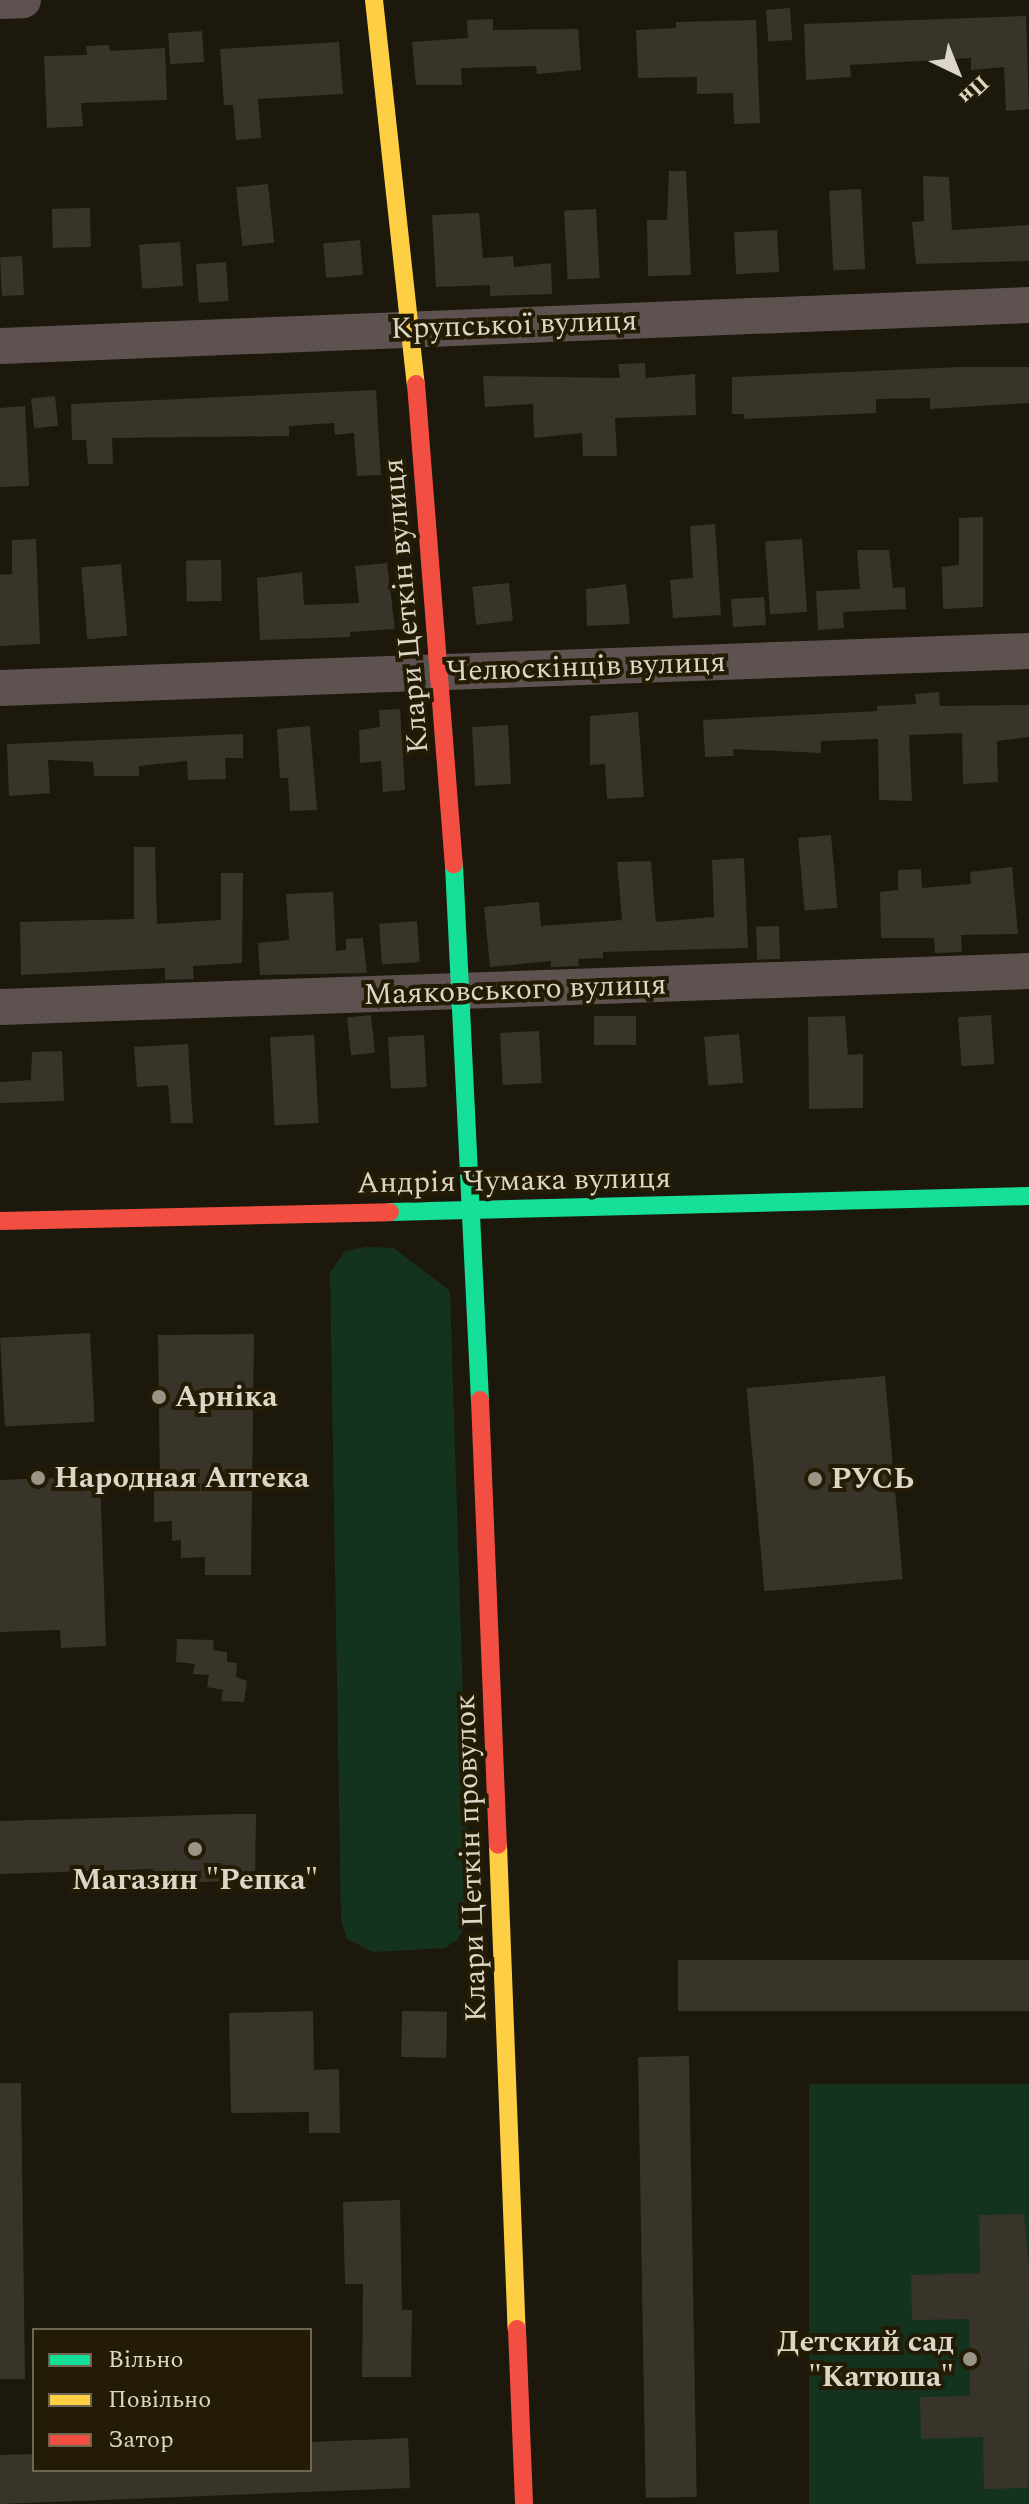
<!DOCTYPE html>
<html>
<head>
<meta charset="utf-8">
<style>
	body { margin:0 }
	#map { position:relative; width:1029px; height:2504px; overflow:hidden; background:#1c180b; font-family:Spectral,serif }
	div>[style] { position:absolute }
	.green>* { inset:0; background:#14331f; transform-origin:0 0 }
	.building>* { inset:0; background:#38342a; transform-origin:0 0 }
	.street>* { height:36px; margin:-18px; padding:0 18px; transform-origin:18px; border-radius:18px; background:#5d5250 }
	.fast>* { height:18px; margin:-9px; padding:0 9px; transform-origin:9px; border-radius:9px; background:#16e098 }
	.slow>* { height:18px; margin:-9px; padding:0 9px; transform-origin:9px; border-radius:9px; background:#ffcf43 }
	.jam>* { height:18px; margin:-9px; padding:0 9px; transform-origin:9px; border-radius:9px; background:#f24e42 }
	.dots>* { width:22px; height:22px; translate:-50% -50%; box-sizing:border-box; border:4px solid #231b04; border-radius:50% }
	span { translate:-50% -50%; white-space:nowrap; text-align:center; line-height:1.15; -webkit-text-stroke:8px #231b04; paint-order:stroke }
	.street-label { font-size:30px; color:#dbd6c8 }
	.poi-label { font-size:30px; color:#dbd6c8; font-weight:700 }
	.left { translate:0 -50%; text-align:left }
	.right { translate:-100% -50%; text-align:right }
	.legend { position:absolute; left:32px; top:2328px; width:280px; height:144px; box-sizing:border-box; background:#231b04; border:2px solid #6d6652; margin:0; padding:10px 14px; list-style:none; font-size:24px; color:#dbd6c8 }
	.legend li { display:flex; align-items:center; gap:16px; height:40px }
	.legend b { width:40px; border:2px solid #6d6652 }
	.north { position:absolute; left:917px; top:32px; width:80px; height:80px; -webkit-text-stroke:6px #231b04; paint-order:stroke; rotate:137deg; font-size:22px; font-weight:700; line-height:32px; text-align:center; color:#dbd6c8 }
	.north::after { content:''; display:block; margin:auto; width:28px; height:36px; background:#dbd6c8; clip-path:polygon(50% 0,100% 100%,50% 72%,0 100%) }
</style>
</head>
<body>
<div id="map">
	<div class="green">
		<i style="clip-path:polygon(366px 1247px,394px 1248px,450px 1291px,470px 1917px,458px 1939px,445px 1948px,373px 1952px,347px 1939px,341px 1920px,330px 1273px,345px 1251px)"></i>
		<i style="left:1029px;top:2084px;width:420px;height:220px;rotate:90deg"></i>
	</div>
	<div class="building">
		<i style="left:790px;top:8px;width:32px;height:24px;rotate:86deg"></i>
		<i style="clip-path:polygon(1026px 16px,1029px 109px,1006px 111px,1004px 67px,971px 70px,971px 58px,850px 65px,851px 77px,806px 80px,804px 24px)"></i>
		<i style="clip-path:polygon(493px 19px,493px 30px,578px 29px,581px 70px,537px 74px,536px 66px,461px 68px,462px 85px,416px 85px,412px 42px,468px 38px,467px 20px)"></i>
		<i style="clip-path:polygon(756px 20px,760px 123px,734px 124px,733px 93px,697px 94px,697px 77px,638px 78px,636px 30px,676px 28px,676px 22px)"></i>
		<i style="left:202px;top:31px;width:31px;height:34px;rotate:86deg"></i>
		<i style="clip-path:polygon(339px 42px,343px 94px,258px 99px,261px 138px,236px 140px,233px 105px,224px 105px,220px 49px)"></i>
		<i style="clip-path:polygon(109px 45px,110px 51px,165px 48px,167px 100px,81px 103px,83px 126px,47px 128px,44px 56px,87px 55px,86px 46px)"></i>
		<i style="clip-path:polygon(669px 171px,686px 171px,691px 275px,648px 276px,647px 220px,667px 220px)"></i>
		<i style="clip-path:polygon(923px 176px,949px 177px,952px 230px,1029px 225px,1029px 261px,916px 264px,912px 222px,924px 221px)"></i>
		<i style="left:268px;top:184px;width:59px;height:32px;rotate:84deg"></i>
		<i style="left:861px;top:189px;width:80px;height:32px;rotate:87deg"></i>
		<i style="left:90px;top:208px;width:39px;height:38px;rotate:89deg"></i>
		<i style="left:596px;top:209px;width:69px;height:32px;rotate:87deg"></i>
		<i style="clip-path:polygon(479px 213px,483px 258px,513px 256px,514px 267px,551px 263px,552px 294px,490px 296px,490px 285px,436px 287px,432px 215px)"></i>
		<i style="left:777px;top:230px;width:42px;height:43px;rotate:87deg"></i>
		<i style="left:360px;top:240px;width:35px;height:37px;rotate:85deg"></i>
		<i style="left:180px;top:242px;width:44px;height:41px;rotate:86deg"></i>
		<i style="left:22px;top:256px;width:39px;height:22px;rotate:87deg"></i>
		<i style="left:226px;top:262px;width:39px;height:30px;rotate:86deg"></i>
		<i style="clip-path:polygon(645px 363px,646px 378px,695px 374px,696px 415px,615px 418px,617px 456px,583px 456px,582px 433px,534px 438px,533px 404px,485px 407px,483px 376px,620px 378px,618px 364px)"></i>
		<i style="clip-path:polygon(959px 367px,1029px 367px,1029px 403px,930px 409px,930px 398px,876px 399px,876px 413px,744px 419px,744px 414px,732px 414px,732px 377px)"></i>
		<i style="clip-path:polygon(376px 390px,381px 475px,357px 476px,354px 433px,335px 435px,334px 423px,289px 426px,289px 436px,112px 438px,113px 464px,88px 464px,86px 440px,72px 440px,71px 404px)"></i>
		<i style="left:55px;top:396px;width:30px;height:24px;rotate:84deg"></i>
		<i style="clip-path:polygon(25px 406px,29px 486px,0 487px,0 408px)"></i>
		<i style="clip-path:polygon(983px 517px,983px 607px,943px 609px,942px 567px,959px 565px,959px 518px)"></i>
		<i style="clip-path:polygon(715px 524px,721px 615px,673px 618px,670px 580px,693px 578px,690px 526px)"></i>
		<i style="clip-path:polygon(36px 539px,40px 644px,0 646px,0 575px,12px 574px,12px 540px)"></i>
		<i style="left:802px;top:539px;width:73px;height:37px;rotate:86deg"></i>
		<i style="clip-path:polygon(857px 550px,889px 550px,893px 588px,905px 587px,906px 609px,843px 612px,844px 628px,818px 630px,816px 591px,860px 589px)"></i>
		<i style="left:221px;top:560px;width:41px;height:35px;rotate:89deg"></i>
		<i style="clip-path:polygon(387px 563px,395px 629px,350px 632px,350px 637px,260px 640px,257px 578px,302px 572px,304px 605px,359px 603px,355px 566px)"></i>
		<i style="left:121px;top:564px;width:72px;height:40px;rotate:85deg"></i>
		<i style="left:509px;top:583px;width:38px;height:37px;rotate:84deg"></i>
		<i style="clip-path:polygon(626px 584px,630px 624px,587px 626px,586px 589px)"></i>
		<i style="left:764px;top:597px;width:28px;height:33px;rotate:86deg"></i>
		<i style="clip-path:polygon(939px 692px,940px 706px,1029px 705px,1029px 737px,997px 741px,998px 782px,963px 784px,962px 733px,909px 735px,912px 801px,879px 800px,878px 739px,821px 741px,821px 753px,733px 749px,734px 756px,705px 757px,703px 720px,877px 711px,877px 706px,916px 704px,915px 694px)"></i>
		<i style="clip-path:polygon(400px 709px,405px 790px,383px 792px,381px 761px,360px 763px,359px 730px,380px 727px,379px 710px)"></i>
		<i style="clip-path:polygon(638px 712px,644px 797px,607px 799px,605px 764px,590px 765px,590px 716px)"></i>
		<i style="left:508px;top:725px;width:59px;height:36px;rotate:87deg"></i>
		<i style="clip-path:polygon(310px 726px,317px 810px,290px 811px,288px 778px,280px 778px,277px 729px)"></i>
		<i style="clip-path:polygon(243px 734px,243px 758px,225px 758px,226px 779px,188px 780px,187px 761px,139px 766px,139px 776px,94px 776px,93px 762px,48px 760px,50px 793px,9px 796px,7px 744px)"></i>
		<i style="left:831px;top:835px;width:73px;height:33px;rotate:85deg"></i>
		<i style="clip-path:polygon(134px 847px,155px 847px,157px 924px,221px 920px,221px 873px,243px 873px,242px 963px,193px 966px,194px 979px,165px 980px,165px 968px,21px 975px,20px 922px,134px 919px)"></i>
		<i style="clip-path:polygon(744px 858px,748px 948px,603px 952px,603px 958px,578px 959px,579px 966px,551px 967px,551px 961px,490px 967px,484px 907px,539px 902px,541px 926px,622px 920px,617px 862px,651px 861px,656px 922px,714px 917px,712px 860px)"></i>
		<i style="clip-path:polygon(1012px 867px,1018px 934px,961px 935px,962px 952px,935px 953px,934px 938px,881px 938px,880px 892px,898px 890px,898px 870px,921px 869px,922px 888px,971px 884px,970px 872px)"></i>
		<i style="clip-path:polygon(333px 892px,336px 951px,346px 950px,346px 939px,363px 938px,367px 973px,260px 975px,258px 943px,289px 940px,286px 894px)"></i>
		<i style="left:417px;top:921px;width:41px;height:38px;rotate:86deg"></i>
		<i style="left:779px;top:926px;width:33px;height:23px;rotate:88deg"></i>
		<i style="left:371px;top:1015px;width:38px;height:24px;rotate:84deg"></i>
		<i style="left:991px;top:1015px;width:49px;height:33px;rotate:86deg"></i>
		<i style="left:636px;top:1016px;width:29px;height:42px;rotate:90deg"></i>
		<i style="clip-path:polygon(845px 1016px,848px 1055px,863px 1054px,863px 1108px,809px 1109px,808px 1017px)"></i>
		<i style="left:539px;top:1031px;width:52px;height:39px;rotate:87deg"></i>
		<i style="left:739px;top:1034px;width:49px;height:35px;rotate:85deg"></i>
		<i style="left:314px;top:1035px;width:88px;height:44px;rotate:87deg"></i>
		<i style="left:424px;top:1035px;width:52px;height:36px;rotate:87deg"></i>
		<i style="clip-path:polygon(188px 1044px,193px 1123px,171px 1123px,168px 1085px,137px 1087px,134px 1047px)"></i>
		<i style="clip-path:polygon(62px 1051px,64px 1101px,0 1103px,0 1082px,31px 1080px,32px 1052px)"></i>
		<i style="left:90px;top:1333px;width:89px;height:90px;rotate:87deg"></i>
		<i style="clip-path:polygon(254px 1334px,251px 1575px,205px 1575px,205px 1557px,181px 1558px,181px 1540px,172px 1541px,172px 1521px,154px 1522px,154px 1487px,160px 1487px,158px 1335px)"></i>
		<i style="left:885px;top:1376px;width:204px;height:139px;rotate:85deg"></i>
		<i style="clip-path:polygon(100px 1476px,106px 1646px,61px 1648px,60px 1630px,0 1632px,0 1480px)"></i>
		<i style="clip-path:polygon(177px 1639px,214px 1640px,213px 1650px,227px 1652px,227px 1662px,237px 1663px,236px 1677px,247px 1681px,244px 1702px,221px 1701px,223px 1690px,207px 1687px,209px 1675px,193px 1674px,195px 1664px,176px 1662px)"></i>
		<i style="clip-path:polygon(237px 1814px,256px 1814px,255px 1880px,154px 1884px,153px 1869px,0 1874px,0 1821px)"></i>
		<i style="left:1029px;top:1960px;width:51px;height:351px;rotate:90deg"></i>
		<i style="clip-path:polygon(313px 2011px,314px 2070px,339px 2069px,340px 2133px,309px 2133px,309px 2112px,231px 2113px,229px 2013px)"></i>
		<i style="left:402px;top:2011px;width:45px;height:46px;rotate:1deg"></i>
		<i style="left:689px;top:2056px;width:441px;height:51px;rotate:89deg"></i>
		<i style="clip-path:polygon(0 2083px,21px 2083px,25px 2379px,0 2379px)"></i>
		<i style="clip-path:polygon(400px 2200px,402px 2310px,412px 2310px,411px 2377px,362px 2377px,363px 2284px,345px 2284px,343px 2202px)"></i>
		<i style="clip-path:polygon(1024px 2214px,1029px 2270px,1028px 2488px,984px 2489px,983px 2437px,921px 2439px,920px 2397px,970px 2396px,969px 2319px,912px 2320px,911px 2275px,980px 2273px,979px 2215px)"></i>
		<i style="clip-path:polygon(408px 2438px,410px 2488px,0 2504px,0 2455px,34px 2454px,34px 2470px,310px 2470px,310px 2442px)"></i>
	</div>
	<div class="street">
		<i style="left:0;top:1px;width:23px;rotate:-2deg"></i>
		<i style="left:0;top:346px;width:1030px;rotate:-2.28deg"></i>
		<i style="left:0;top:688px;width:1030px;rotate:-2.06deg"></i>
		<i style="left:0;top:1007px;width:1030px;rotate:-2deg"></i>
	</div>
	<div class="fast">
		<i style="left:454px;top:865px;width:536px;rotate:87.22deg"></i>
		<i style="left:390px;top:1212px;width:639px;rotate:-1.43deg"></i>
	</div>
	<div class="slow">
		<i style="left:374px;top:0;width:386px;rotate:83.8deg"></i>
		<i style="left:498px;top:1845px;width:484px;rotate:87.8deg"></i>
	</div>
	<div class="jam">
		<i style="left:416px;top:384px;width:482px;rotate:85.5deg"></i>
		<i style="left:0;top:1221px;width:390px;rotate:-1.3deg"></i>
		<i style="left:480px;top:1400px;width:445px;rotate:87.7deg"></i>
		<i style="left:517px;top:2329px;width:175px;rotate:87.7deg"></i>
	</div>
	<div class="dots">
		<i style="left:159px;top:1397px;background:#989486"></i>
		<i style="left:38px;top:1478px;background:#989486"></i>
		<i style="left:815px;top:1479px;background:#989486"></i>
		<i style="left:195px;top:1849px;background:#989486"></i>
		<i style="left:970px;top:2359px;background:#989486"></i>
	</div>
	<div class="street-label">
		<span style="left:514px;top:325px;rotate:-2deg">Крупської вулиця</span>
		<span style="left:406px;top:606px;rotate:-95deg">Клари Цеткін вулиця</span>
		<span style="left:586px;top:667px;rotate:-2deg">Челюскінців вулиця</span>
		<span style="left:515px;top:990px;rotate:-2deg">Маяковського вулиця</span>
		<span style="left:514px;top:1181px;rotate:-1deg">Андрія Чумака вулиця</span>
		<span style="left:471px;top:1858px;rotate:-92deg">Клари Цеткін провулок</span>
	</div>
	<div class="poi-label">
		<span class="left" style="left:175px;top:1397px">Арніка</span>
		<span class="left" style="left:54px;top:1478px">Народная Аптека</span>
		<span class="left" style="left:831px;top:1479px">РУСЬ</span>
		<span style="left:195px;top:1880px">Магазин "Репка"</span>
		<span class="right" style="left:954px;top:2359px">Детский сад<br>"Катюша"</span>
	</div>
	<ul class="legend">
	<li><b style="height:10px;background:#16e098"></b>Вільно</li>
	<li><b style="height:10px;background:#ffcf43"></b>Повільно</li>
	<li><b style="height:10px;background:#f24e42"></b>Затор</li>
	</ul>
	<div class="north">Пн</div>
</div>
</body>
</html>
